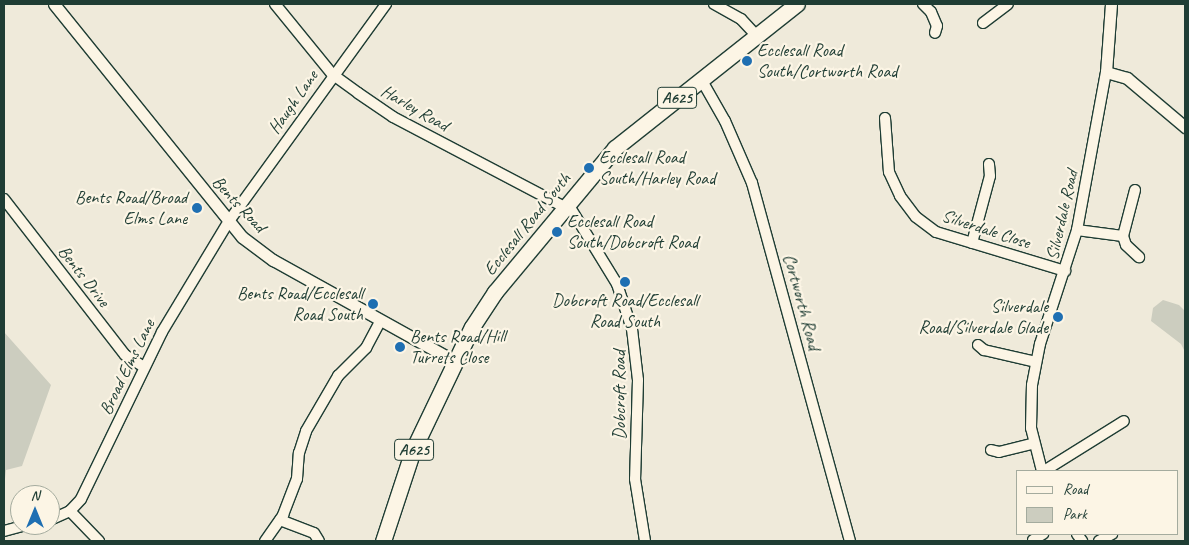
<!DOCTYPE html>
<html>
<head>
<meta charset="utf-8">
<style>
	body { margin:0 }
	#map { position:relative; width:1189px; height:545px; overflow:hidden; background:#efeada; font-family:Caveat,sans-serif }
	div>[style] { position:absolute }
	.green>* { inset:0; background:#cccdbf }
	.roads { filter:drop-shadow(1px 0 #1f3d34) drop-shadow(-1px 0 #1f3d34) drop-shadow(0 1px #1f3d34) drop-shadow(0 -1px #1f3d34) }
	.minor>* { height:10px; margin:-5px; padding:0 5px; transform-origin:5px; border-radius:5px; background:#fcf5e5 }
	.tertiary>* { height:11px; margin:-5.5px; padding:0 5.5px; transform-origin:5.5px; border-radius:5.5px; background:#fcf5e5 }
	.primary>* { height:15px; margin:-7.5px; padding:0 7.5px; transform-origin:7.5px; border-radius:7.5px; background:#fcf5e5 }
	.dots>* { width:14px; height:14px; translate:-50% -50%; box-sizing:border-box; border:2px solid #fcf5e5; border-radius:50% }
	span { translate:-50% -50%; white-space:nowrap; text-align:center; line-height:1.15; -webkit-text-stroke:4.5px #fcf5e5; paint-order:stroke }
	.shield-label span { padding:1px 4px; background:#fcf5e5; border:1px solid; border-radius:4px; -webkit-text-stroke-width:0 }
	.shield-label { font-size:16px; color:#1f3d34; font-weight:700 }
	.poi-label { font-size:18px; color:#1f3d34 }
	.left { translate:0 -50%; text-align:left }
	.right { translate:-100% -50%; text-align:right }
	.street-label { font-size:18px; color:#1f3d34 }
	.frame { position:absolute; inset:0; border:5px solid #1f3d34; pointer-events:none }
	.legend { position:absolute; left:1016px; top:470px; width:162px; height:65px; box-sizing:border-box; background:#fcf5e5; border:1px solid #a4ab9e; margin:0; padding:6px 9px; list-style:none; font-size:15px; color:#1f3d34 }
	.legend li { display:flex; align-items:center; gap:10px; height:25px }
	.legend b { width:25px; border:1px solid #a4ab9e }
	.north { position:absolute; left:10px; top:485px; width:50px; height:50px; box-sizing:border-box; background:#fcf5e5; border:1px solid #a4ab9e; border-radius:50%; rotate:0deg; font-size:14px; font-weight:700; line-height:20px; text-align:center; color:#1f3d34 }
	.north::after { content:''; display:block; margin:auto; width:18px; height:22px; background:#1f6fb2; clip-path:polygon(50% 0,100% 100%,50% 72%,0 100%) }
</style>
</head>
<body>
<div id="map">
	<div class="green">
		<i style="clip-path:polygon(1163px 300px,1179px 305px,1185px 311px,1185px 352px,1181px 344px,1151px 321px,1153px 308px)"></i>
		<i style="clip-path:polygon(4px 332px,51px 385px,22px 466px,6px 470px,4px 488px)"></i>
	</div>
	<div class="roads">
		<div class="minor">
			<i style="left:275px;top:4px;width:90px;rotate:50.8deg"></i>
			<i style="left:332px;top:74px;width:32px;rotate:36deg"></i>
			<i style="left:358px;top:93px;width:42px;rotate:34.4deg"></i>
			<i style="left:393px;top:117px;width:195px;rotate:27.7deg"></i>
			<i style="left:714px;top:4px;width:31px;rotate:29deg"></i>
			<i style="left:741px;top:19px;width:23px;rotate:47deg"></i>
			<i style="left:923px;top:4px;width:11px;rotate:45deg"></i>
			<i style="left:931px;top:12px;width:15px;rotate:67deg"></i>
			<i style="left:937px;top:26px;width:7px;rotate:106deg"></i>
			<i style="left:983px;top:23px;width:31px;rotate:-37deg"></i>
			<i style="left:701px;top:79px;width:48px;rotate:60.3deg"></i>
			<i style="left:725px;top:121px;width:68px;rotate:66.5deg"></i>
			<i style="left:752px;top:183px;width:371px;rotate:74.7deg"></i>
			<i style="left:885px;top:118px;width:54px;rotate:85.8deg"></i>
			<i style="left:889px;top:172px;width:26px;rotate:65deg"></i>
			<i style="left:900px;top:196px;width:26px;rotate:53deg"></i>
			<i style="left:916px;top:217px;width:25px;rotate:37deg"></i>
			<i style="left:936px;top:232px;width:135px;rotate:16.8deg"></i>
			<i style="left:1135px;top:190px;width:48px;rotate:104.6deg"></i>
			<i style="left:1123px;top:236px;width:9px;rotate:72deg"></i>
			<i style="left:1126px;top:245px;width:18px;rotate:43deg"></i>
			<i style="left:4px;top:199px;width:197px;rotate:52.2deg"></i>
			<i style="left:125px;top:355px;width:22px;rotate:32deg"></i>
			<i style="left:568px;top:204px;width:94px;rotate:58.5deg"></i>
			<i style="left:617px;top:284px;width:47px;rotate:71.6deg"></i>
			<i style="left:632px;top:329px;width:51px;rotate:83.3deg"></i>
			<i style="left:638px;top:380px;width:99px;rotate:91.7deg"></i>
			<i style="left:635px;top:479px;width:63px;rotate:80.8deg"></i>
			<i style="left:1077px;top:230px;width:46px;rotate:7.4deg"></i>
			<i style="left:972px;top:243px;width:69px;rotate:-75deg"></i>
			<i style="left:990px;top:176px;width:12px;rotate:-95deg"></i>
			<i style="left:978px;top:345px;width:8px;rotate:40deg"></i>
			<i style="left:984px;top:350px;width:53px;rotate:13deg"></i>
			<i style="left:991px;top:450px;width:8px;rotate:14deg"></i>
			<i style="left:999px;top:452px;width:36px;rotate:-14deg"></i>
			<i style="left:1042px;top:471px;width:44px;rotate:-104.3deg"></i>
			<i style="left:1031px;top:428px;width:43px;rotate:-88.7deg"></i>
			<i style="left:1032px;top:385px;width:42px;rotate:-79deg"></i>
			<i style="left:1040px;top:344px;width:120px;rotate:-72deg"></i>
			<i style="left:1077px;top:230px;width:161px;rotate:-79.6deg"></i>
			<i style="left:1044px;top:471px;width:94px;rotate:-32deg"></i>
			<i style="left:70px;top:511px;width:42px;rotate:46deg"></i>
			<i style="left:50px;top:520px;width:22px;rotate:-24deg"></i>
			<i style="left:70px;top:511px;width:16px;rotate:-47deg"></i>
			<i style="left:81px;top:499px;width:186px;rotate:-64.1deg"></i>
			<i style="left:162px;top:332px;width:130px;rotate:-58.9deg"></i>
			<i style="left:229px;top:221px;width:268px;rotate:-54.1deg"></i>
			<i style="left:280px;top:520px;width:36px;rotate:21deg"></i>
			<i style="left:314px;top:533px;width:9px;rotate:58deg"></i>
			<i style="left:4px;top:531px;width:24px;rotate:-15deg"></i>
			<i style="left:1077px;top:534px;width:9px;rotate:54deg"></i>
			<i style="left:1033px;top:540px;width:12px;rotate:-31deg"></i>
			<i style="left:265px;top:541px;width:32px;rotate:-55deg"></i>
			<i style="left:283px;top:515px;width:39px;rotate:-69deg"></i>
			<i style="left:297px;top:479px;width:26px;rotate:-86deg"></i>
			<i style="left:299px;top:453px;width:23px;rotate:-72deg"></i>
			<i style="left:306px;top:431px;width:64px;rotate:-59.8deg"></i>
			<i style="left:338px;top:376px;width:40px;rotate:-45deg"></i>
			<i style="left:366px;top:348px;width:30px;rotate:-62deg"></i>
			<i style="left:1099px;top:541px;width:15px;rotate:-28deg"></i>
		</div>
		<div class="tertiary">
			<i style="left:54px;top:4px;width:299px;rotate:51.1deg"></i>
			<i style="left:242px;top:237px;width:39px;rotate:37deg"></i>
			<i style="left:273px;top:260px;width:210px;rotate:29.1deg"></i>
			<i style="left:1111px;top:4px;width:68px;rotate:94.2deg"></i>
			<i style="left:1106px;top:72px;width:22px;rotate:16deg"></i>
			<i style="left:1127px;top:78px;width:76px;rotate:40.2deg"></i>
		</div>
		<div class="primary">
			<i style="left:383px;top:541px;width:96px;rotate:-71.8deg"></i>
			<i style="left:413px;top:450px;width:136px;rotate:-64.4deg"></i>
			<i style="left:472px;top:327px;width:42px;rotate:-56.7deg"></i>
			<i style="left:495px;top:292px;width:187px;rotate:-50.2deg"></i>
			<i style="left:615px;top:148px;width:232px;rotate:-38.4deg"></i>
		</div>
	</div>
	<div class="dots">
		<i style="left:747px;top:61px;background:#1f6fb2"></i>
		<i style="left:589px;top:168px;background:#1f6fb2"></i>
		<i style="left:197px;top:208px;background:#1f6fb2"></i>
		<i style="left:557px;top:232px;background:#1f6fb2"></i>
		<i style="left:625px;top:282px;background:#1f6fb2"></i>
		<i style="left:373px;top:304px;background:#1f6fb2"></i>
		<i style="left:1058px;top:317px;background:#1f6fb2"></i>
		<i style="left:400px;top:347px;background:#1f6fb2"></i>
	</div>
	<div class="shield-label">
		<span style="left:677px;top:98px">A625</span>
		<span style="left:414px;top:450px">A625</span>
	</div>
	<div class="poi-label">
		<span class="left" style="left:757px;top:61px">Ecclesall Road<br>South/Cortworth Road</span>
		<span class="left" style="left:599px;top:168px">Ecclesall Road<br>South/Harley Road</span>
		<span class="right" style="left:187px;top:208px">Bents Road/Broad<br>Elms Lane</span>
		<span class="left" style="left:567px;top:232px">Ecclesall Road<br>South/Dobcroft Road</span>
		<span class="right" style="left:363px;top:304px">Bents Road/Ecclesall<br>Road South</span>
		<span style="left:625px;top:311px">Dobcroft Road/Ecclesall<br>Road South</span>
		<span class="right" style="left:1048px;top:317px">Silverdale<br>Road/Silverdale Glade</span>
		<span class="left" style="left:410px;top:347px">Bents Road/Hill<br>Turrets Close</span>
	</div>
	<div class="street-label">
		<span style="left:293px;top:102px;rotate:-55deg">Haugh Lane</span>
		<span style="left:415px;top:108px;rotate:30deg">Harley Road</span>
		<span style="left:239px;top:204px;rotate:47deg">Bents Road</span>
		<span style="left:1062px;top:215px;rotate:-77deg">Silverdale Road</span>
		<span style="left:527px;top:224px;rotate:-51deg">Ecclesall Road South</span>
		<span style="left:986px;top:229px;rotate:18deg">Silverdale Close</span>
		<span style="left:84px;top:276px;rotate:52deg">Bents Drive</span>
		<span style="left:802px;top:302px;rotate:75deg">Cortworth Road</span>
		<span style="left:127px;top:367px;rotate:-64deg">Broad Elms Lane</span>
		<span style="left:619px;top:395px;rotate:-90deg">Dobcroft Road</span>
	</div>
	<div class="frame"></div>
	<ul class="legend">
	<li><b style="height:6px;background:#fcf5e5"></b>Road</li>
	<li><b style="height:14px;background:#cccdbf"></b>Park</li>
	</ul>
	<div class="north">N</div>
</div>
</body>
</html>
